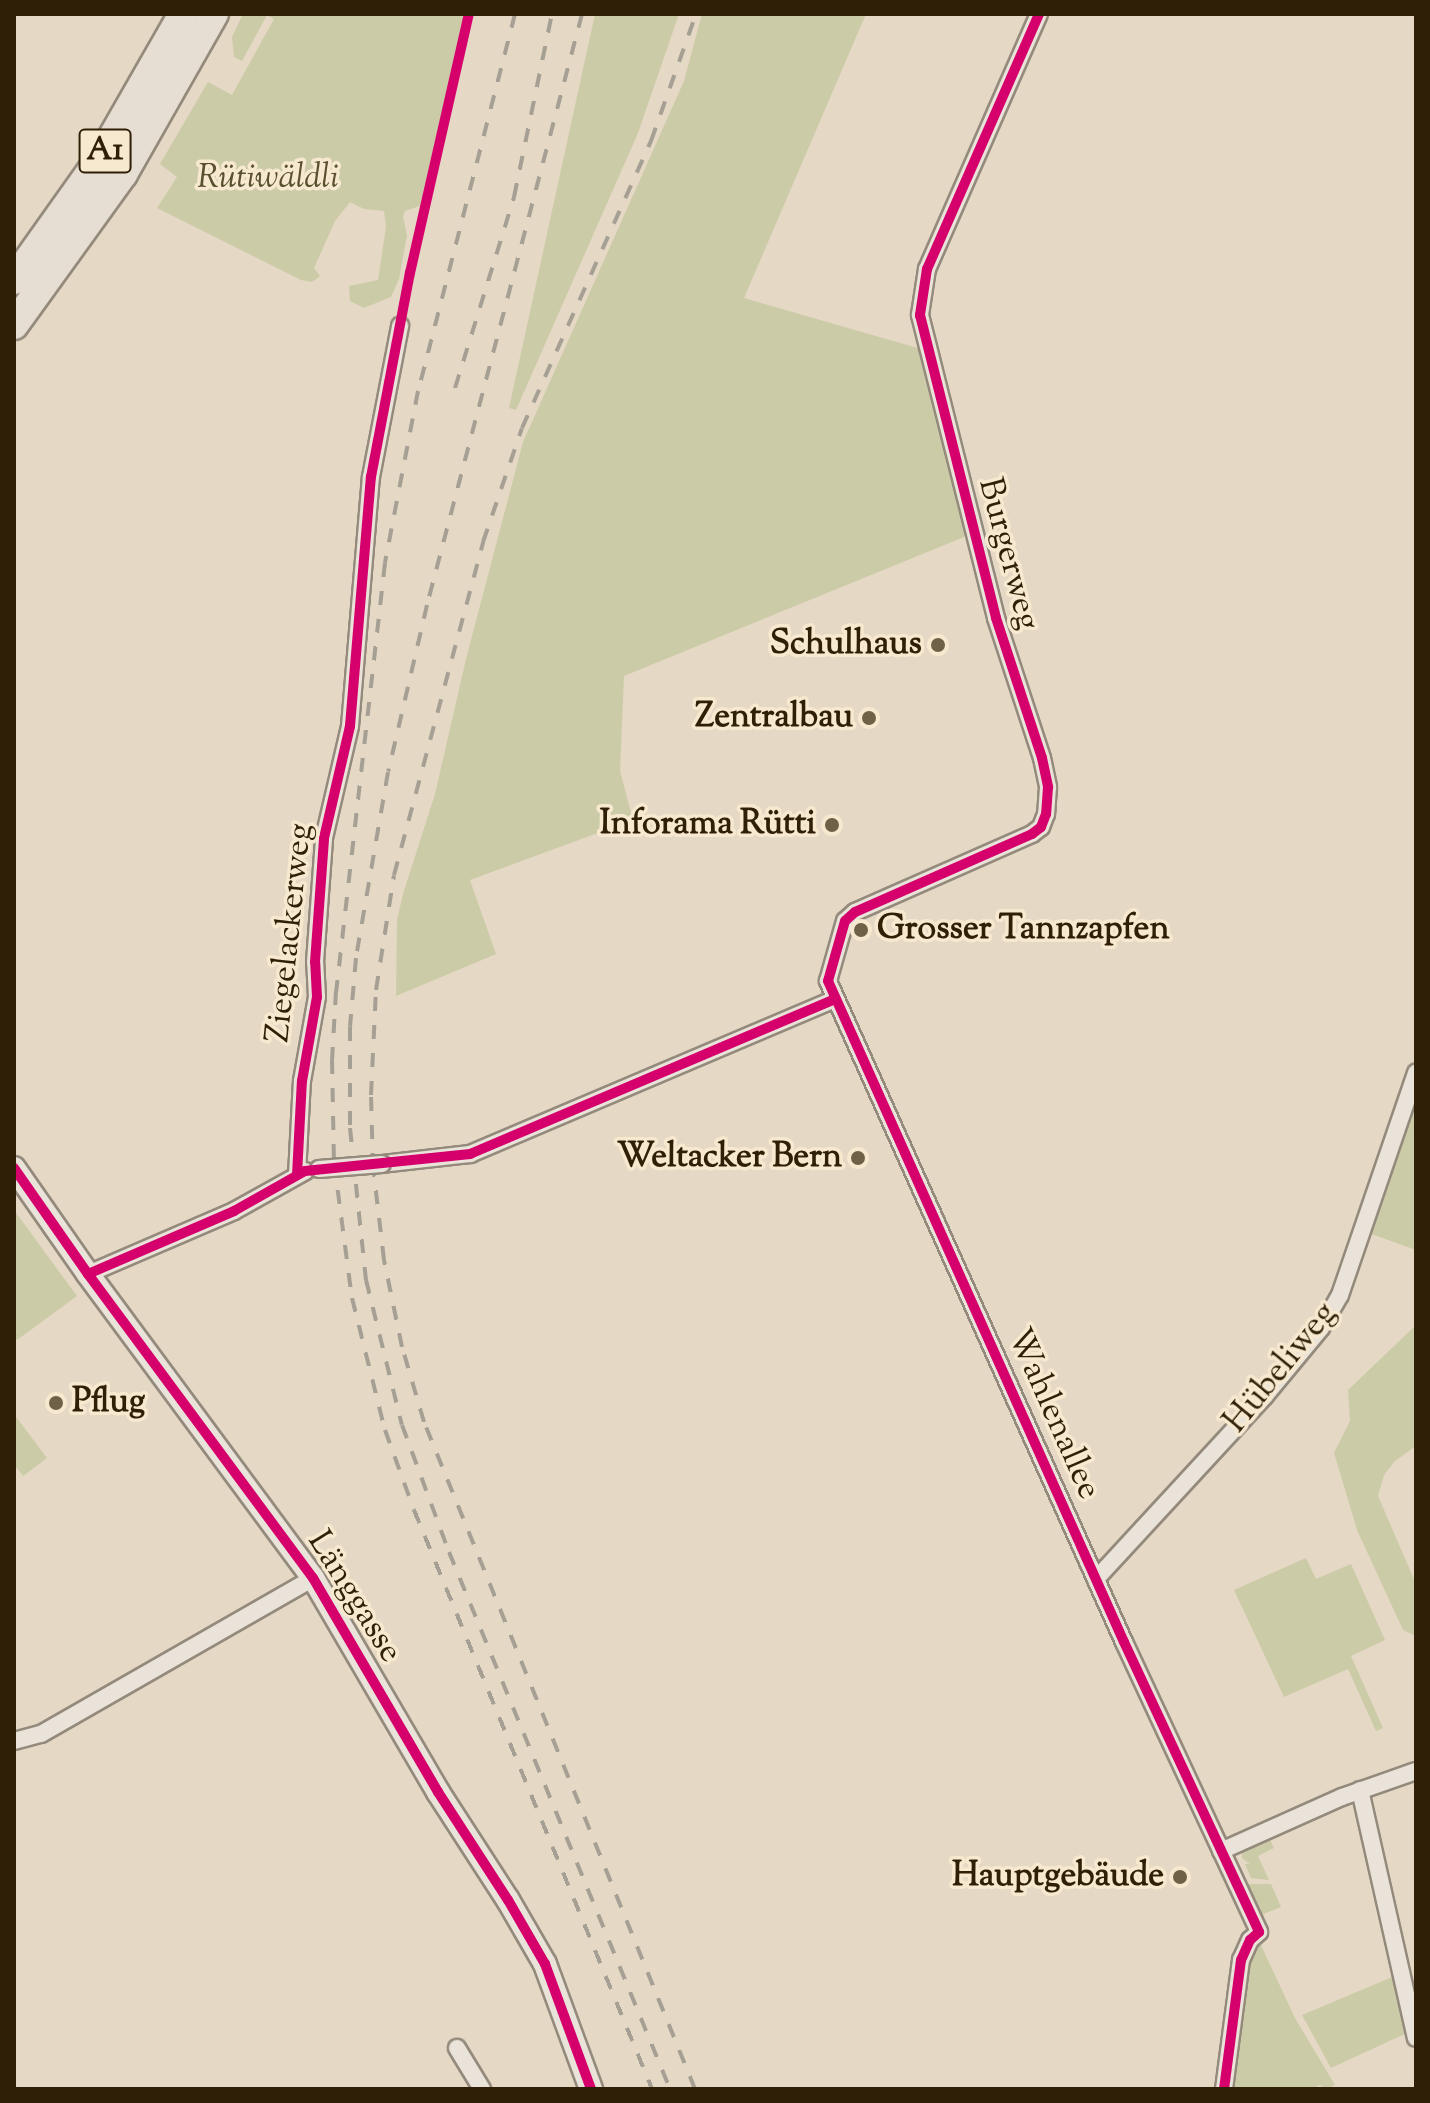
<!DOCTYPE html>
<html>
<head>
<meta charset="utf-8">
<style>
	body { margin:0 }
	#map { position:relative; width:1430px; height:2103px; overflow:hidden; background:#e5d8c4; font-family:"Sorts Mill Goudy",serif }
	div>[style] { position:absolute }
	.green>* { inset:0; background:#cccba7 }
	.roads { filter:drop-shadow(2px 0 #948a7c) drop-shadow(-2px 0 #948a7c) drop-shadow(0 2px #948a7c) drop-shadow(0 -2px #948a7c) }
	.street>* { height:16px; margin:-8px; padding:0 8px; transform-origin:8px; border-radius:8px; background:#e9e3d9 }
	.secondary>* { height:22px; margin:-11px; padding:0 11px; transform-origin:11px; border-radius:11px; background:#e9e3d9 }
	.highway>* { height:28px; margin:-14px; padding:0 14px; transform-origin:14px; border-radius:14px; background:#e6ded2 }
	.rail>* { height:4px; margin-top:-2px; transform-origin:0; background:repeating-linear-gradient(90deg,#a59f94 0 14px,transparent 0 28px) }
	.bridges { filter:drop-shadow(2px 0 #948a7c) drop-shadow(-2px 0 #948a7c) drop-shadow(0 2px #948a7c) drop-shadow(0 -2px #948a7c) }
	.street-bridge>* { height:16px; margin:-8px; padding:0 8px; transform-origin:8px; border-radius:8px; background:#e9e3d9 }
	.cycleway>* { height:10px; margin:-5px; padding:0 5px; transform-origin:5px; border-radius:5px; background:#d6006c }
	.dots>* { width:22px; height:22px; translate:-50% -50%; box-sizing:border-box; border:4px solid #f7e8d0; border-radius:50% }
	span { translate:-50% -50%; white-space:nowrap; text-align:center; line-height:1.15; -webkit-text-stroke:7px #f7e8d0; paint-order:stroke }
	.shield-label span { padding:2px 6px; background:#f7e8d0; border:2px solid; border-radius:6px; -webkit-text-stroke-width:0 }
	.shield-label { font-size:32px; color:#2f1f06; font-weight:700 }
	.park-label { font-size:34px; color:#58502f; font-style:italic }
	.street-label { font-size:34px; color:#2f1f06 }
	.poi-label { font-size:34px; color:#2f1f06; font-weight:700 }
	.right { translate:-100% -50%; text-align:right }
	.left { translate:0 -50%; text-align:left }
	.frame { position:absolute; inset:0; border:16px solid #2f1f06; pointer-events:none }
</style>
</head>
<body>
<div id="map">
	<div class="green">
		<i style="clip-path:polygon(243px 14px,465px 14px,420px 206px,405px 211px,403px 217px,407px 235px,399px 279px,391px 297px,364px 308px,350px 301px,349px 286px,378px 280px,386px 227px,384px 211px,364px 209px,350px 202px,335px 221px,314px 268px,320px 276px,312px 282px,301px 280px,157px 208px,177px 177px,160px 164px,208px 82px,232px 95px,274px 19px,267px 15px,242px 61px,234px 57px,232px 37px)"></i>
		<i style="clip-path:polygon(595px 14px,679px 14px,638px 133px,516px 410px,509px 408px)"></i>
		<i style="clip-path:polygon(702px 14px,866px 14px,744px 298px,921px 349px,969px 535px,624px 676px,620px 771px,633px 820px,470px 880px,496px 954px,396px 996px,397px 920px,403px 894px,435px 794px,466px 659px,523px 442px,684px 81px)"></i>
		<i style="clip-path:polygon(1409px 1104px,1416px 1104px,1416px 1250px,1366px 1232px)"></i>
		<i style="clip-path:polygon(14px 1210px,77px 1296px,17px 1340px,14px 1337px)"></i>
		<i style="clip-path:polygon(1416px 1325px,1416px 1446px,1395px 1461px,1384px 1475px,1378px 1496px,1416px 1584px,1416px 1636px,1403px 1630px,1357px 1530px,1334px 1453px,1350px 1421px,1348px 1390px)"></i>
		<i style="clip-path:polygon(14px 1414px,47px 1458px,23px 1476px,14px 1465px)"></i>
		<i style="clip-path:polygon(1306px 1558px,1316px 1579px,1351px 1564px,1385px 1640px,1351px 1656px,1383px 1728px,1376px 1731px,1348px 1669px,1284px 1697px,1234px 1590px)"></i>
		<i style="clip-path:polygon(1270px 1840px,1274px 1848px,1258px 1856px,1269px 1880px,1251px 1878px,1245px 1864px,1250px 1864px,1242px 1858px,1242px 1852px)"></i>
		<i style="clip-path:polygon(1248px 1884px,1271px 1884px,1281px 1907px,1261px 1915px)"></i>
		<i style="clip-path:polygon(1259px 1941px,1295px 2018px,1335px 2085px,1326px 2089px,1320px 2085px,1312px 2089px,1227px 2089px,1244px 1961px)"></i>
		<i style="clip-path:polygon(1397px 1975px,1409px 2032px,1331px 2068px,1302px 2015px)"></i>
	</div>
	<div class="roads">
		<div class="street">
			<i style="left:1039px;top:14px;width:279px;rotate:113.7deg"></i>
			<i style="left:927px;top:269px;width:47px;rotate:98.7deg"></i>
			<i style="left:920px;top:315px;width:312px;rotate:75.9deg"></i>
			<i style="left:996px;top:618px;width:147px;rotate:71.8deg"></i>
			<i style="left:1042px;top:758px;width:30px;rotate:78deg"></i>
			<i style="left:1048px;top:787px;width:27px;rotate:94deg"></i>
			<i style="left:1046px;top:814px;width:14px;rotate:111deg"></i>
			<i style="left:1041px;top:827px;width:11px;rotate:142deg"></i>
			<i style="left:1032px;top:834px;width:193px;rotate:156.2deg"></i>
			<i style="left:855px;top:912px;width:13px;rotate:138deg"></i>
			<i style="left:845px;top:921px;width:62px;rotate:105.8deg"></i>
			<i style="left:828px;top:981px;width:724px;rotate:65.88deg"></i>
			<i style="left:1124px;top:1642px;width:320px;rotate:65deg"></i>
			<i style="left:1259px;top:1932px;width:12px;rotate:138deg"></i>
			<i style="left:1250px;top:1940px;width:22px;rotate:114deg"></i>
			<i style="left:1241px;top:1960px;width:130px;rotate:97.5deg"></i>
			<i style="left:382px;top:1164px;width:89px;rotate:-6.5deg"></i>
			<i style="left:470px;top:1154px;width:397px;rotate:-23deg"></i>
			<i style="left:297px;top:1175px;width:94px;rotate:-87deg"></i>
			<i style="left:302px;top:1081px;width:85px;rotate:-79.9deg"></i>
			<i style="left:317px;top:997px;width:35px;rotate:-93deg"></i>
			<i style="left:315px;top:962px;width:124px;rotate:-85.8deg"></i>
			<i style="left:324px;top:838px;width:115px;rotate:-76.9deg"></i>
			<i style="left:350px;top:726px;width:250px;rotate:-85.2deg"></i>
			<i style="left:371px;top:477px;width:154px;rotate:-79.1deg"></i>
			<i style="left:88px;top:1274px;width:159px;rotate:-23.3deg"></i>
			<i style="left:234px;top:1211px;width:82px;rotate:-29.1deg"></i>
			<i style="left:1096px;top:1579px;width:248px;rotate:-47.3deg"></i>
			<i style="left:1264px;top:1397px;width:89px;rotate:-50.4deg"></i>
			<i style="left:1321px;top:1328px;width:38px;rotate:-60deg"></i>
			<i style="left:1340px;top:1295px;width:235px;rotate:-71.1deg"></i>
			<i style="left:14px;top:1741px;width:28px;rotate:-15deg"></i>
			<i style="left:41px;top:1734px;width:314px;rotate:-29.8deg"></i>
			<i style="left:1360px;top:1790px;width:254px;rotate:77.3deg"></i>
			<i style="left:1221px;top:1851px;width:133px;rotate:-24.1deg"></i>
			<i style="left:1342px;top:1797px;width:78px;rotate:-19.4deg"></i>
			<i style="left:457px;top:2048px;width:48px;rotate:58.6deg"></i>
		</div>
		<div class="secondary">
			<i style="left:14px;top:1168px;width:129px;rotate:55.1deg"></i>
			<i style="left:88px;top:1274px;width:378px;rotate:53.5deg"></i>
			<i style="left:313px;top:1578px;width:248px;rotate:59.7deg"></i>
			<i style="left:438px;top:1792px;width:129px;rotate:57.1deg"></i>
			<i style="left:508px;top:1900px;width:74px;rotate:60deg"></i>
			<i style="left:545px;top:1964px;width:133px;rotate:69.8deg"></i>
		</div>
		<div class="highway">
			<i style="left:14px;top:280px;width:148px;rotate:-54.6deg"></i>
			<i style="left:100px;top:159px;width:167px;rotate:-60.2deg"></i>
			<i style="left:14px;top:325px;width:186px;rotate:-54.2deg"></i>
			<i style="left:123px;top:174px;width:184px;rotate:-60.4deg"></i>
		</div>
	</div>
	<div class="rail">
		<i style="left:515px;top:14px;width:389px;rotate:104.4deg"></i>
		<i style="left:418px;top:391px;width:175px;rotate:100.9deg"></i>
		<i style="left:385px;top:563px;width:431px;rotate:96.5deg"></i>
		<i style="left:336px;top:991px;width:69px;rotate:93.3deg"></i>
		<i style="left:332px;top:1060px;width:102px;rotate:88.9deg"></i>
		<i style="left:334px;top:1162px;width:137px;rotate:82.5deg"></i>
		<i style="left:352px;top:1298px;width:136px;rotate:76deg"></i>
		<i style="left:385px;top:1430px;width:85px;rotate:70.1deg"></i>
		<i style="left:414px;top:1510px;width:626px;rotate:67.65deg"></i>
		<i style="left:582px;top:14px;width:611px;rotate:104.7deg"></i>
		<i style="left:427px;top:605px;width:171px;rotate:103.1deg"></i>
		<i style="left:388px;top:772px;width:189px;rotate:99.8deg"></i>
		<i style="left:356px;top:958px;width:69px;rotate:95deg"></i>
		<i style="left:350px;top:1027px;width:101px;rotate:90deg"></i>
		<i style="left:350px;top:1128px;width:153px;rotate:84deg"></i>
		<i style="left:366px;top:1280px;width:149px;rotate:76.1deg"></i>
		<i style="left:402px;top:1425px;width:135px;rotate:69.7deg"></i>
		<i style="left:449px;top:1552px;width:581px;rotate:67.63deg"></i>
		<i style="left:455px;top:388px;width:200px;rotate:-72.8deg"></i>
		<i style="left:514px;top:197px;width:187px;rotate:-78.3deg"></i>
		<i style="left:695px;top:2089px;width:720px;rotate:-112.11deg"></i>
		<i style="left:424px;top:1422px;width:78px;rotate:-106.3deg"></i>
		<i style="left:402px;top:1347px;width:89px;rotate:-101.7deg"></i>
		<i style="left:384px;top:1260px;width:94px;rotate:-96.7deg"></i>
		<i style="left:373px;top:1167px;width:72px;rotate:-91.6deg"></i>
		<i style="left:371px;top:1095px;width:105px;rotate:-87.3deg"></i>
		<i style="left:376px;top:990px;width:116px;rotate:-81.1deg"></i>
		<i style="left:394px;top:875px;width:345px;rotate:-75deg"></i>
		<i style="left:483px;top:542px;width:120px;rotate:-71.1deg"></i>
		<i style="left:522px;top:428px;width:315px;rotate:-65.8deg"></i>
		<i style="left:651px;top:141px;width:135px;rotate:-70.5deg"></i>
	</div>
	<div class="bridges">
		<div class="street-bridge">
			<i style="left:319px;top:1169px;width:63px;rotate:-4.5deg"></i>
		</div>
	</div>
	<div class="cycleway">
		<i style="left:1039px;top:14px;width:279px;rotate:113.7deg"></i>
		<i style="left:927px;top:269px;width:47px;rotate:98.7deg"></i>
		<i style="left:920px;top:315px;width:312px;rotate:75.9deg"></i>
		<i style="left:996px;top:618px;width:147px;rotate:71.8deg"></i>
		<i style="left:1042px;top:758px;width:30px;rotate:78deg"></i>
		<i style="left:1048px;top:787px;width:27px;rotate:94deg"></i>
		<i style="left:1046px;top:814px;width:14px;rotate:111deg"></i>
		<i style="left:1041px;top:827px;width:11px;rotate:142deg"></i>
		<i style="left:1032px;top:834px;width:193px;rotate:156.2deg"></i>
		<i style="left:855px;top:912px;width:13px;rotate:138deg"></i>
		<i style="left:845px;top:921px;width:62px;rotate:105.8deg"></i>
		<i style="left:828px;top:981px;width:724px;rotate:65.88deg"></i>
		<i style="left:1124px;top:1642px;width:320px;rotate:65deg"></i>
		<i style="left:1259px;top:1932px;width:12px;rotate:138deg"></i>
		<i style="left:1250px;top:1940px;width:22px;rotate:114deg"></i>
		<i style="left:1241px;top:1960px;width:130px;rotate:97.5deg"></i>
		<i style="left:14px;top:1168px;width:129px;rotate:55.1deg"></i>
		<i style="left:88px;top:1274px;width:378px;rotate:53.5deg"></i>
		<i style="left:313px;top:1578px;width:248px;rotate:59.7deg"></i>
		<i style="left:438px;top:1792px;width:129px;rotate:57.1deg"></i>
		<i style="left:508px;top:1900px;width:74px;rotate:60deg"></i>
		<i style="left:545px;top:1964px;width:133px;rotate:69.8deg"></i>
		<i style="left:297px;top:1175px;width:94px;rotate:-87deg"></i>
		<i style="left:302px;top:1081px;width:85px;rotate:-79.9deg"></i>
		<i style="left:317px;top:997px;width:35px;rotate:-93deg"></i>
		<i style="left:315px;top:962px;width:124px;rotate:-85.8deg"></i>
		<i style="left:324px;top:838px;width:115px;rotate:-76.9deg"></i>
		<i style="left:350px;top:726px;width:250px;rotate:-85.2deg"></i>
		<i style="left:371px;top:477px;width:208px;rotate:-79.2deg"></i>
		<i style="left:410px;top:273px;width:266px;rotate:-77.2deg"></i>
		<i style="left:88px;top:1274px;width:159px;rotate:-23.3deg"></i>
		<i style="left:234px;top:1211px;width:81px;rotate:-29.4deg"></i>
		<i style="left:305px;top:1171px;width:166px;rotate:-5.9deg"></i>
		<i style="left:470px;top:1154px;width:397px;rotate:-23deg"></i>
	</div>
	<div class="dots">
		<i style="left:938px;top:645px;background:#6f6048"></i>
		<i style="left:869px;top:718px;background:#6f6048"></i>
		<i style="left:832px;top:825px;background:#6f6048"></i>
		<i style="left:861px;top:930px;background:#6f6048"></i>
		<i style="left:858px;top:1158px;background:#6f6048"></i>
		<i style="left:56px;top:1403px;background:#6f6048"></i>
		<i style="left:1180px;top:1877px;background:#6f6048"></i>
	</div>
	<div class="shield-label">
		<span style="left:105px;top:151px">A1</span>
	</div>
	<div class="park-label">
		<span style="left:268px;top:179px">Rütiwäldli</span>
	</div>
	<div class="street-label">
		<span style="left:1008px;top:554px;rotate:75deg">Burgerweg</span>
		<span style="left:290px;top:933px;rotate:-84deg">Ziegelackerweg</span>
		<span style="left:1281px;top:1368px;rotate:-51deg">Hübeliweg</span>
		<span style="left:1053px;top:1414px;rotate:66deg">Wahlenallee</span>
		<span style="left:354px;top:1597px;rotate:58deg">Länggasse</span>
	</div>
	<div class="poi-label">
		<span class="right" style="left:922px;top:645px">Schulhaus</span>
		<span class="right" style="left:853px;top:718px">Zentralbau</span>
		<span class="right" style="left:816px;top:825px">Inforama Rütti</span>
		<span class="left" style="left:877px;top:930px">Grosser Tannzapfen</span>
		<span class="right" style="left:842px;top:1158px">Weltacker Bern</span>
		<span class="left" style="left:72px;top:1403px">Pflug</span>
		<span class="right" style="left:1164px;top:1877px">Hauptgebäude</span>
	</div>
	<div class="frame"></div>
</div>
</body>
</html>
